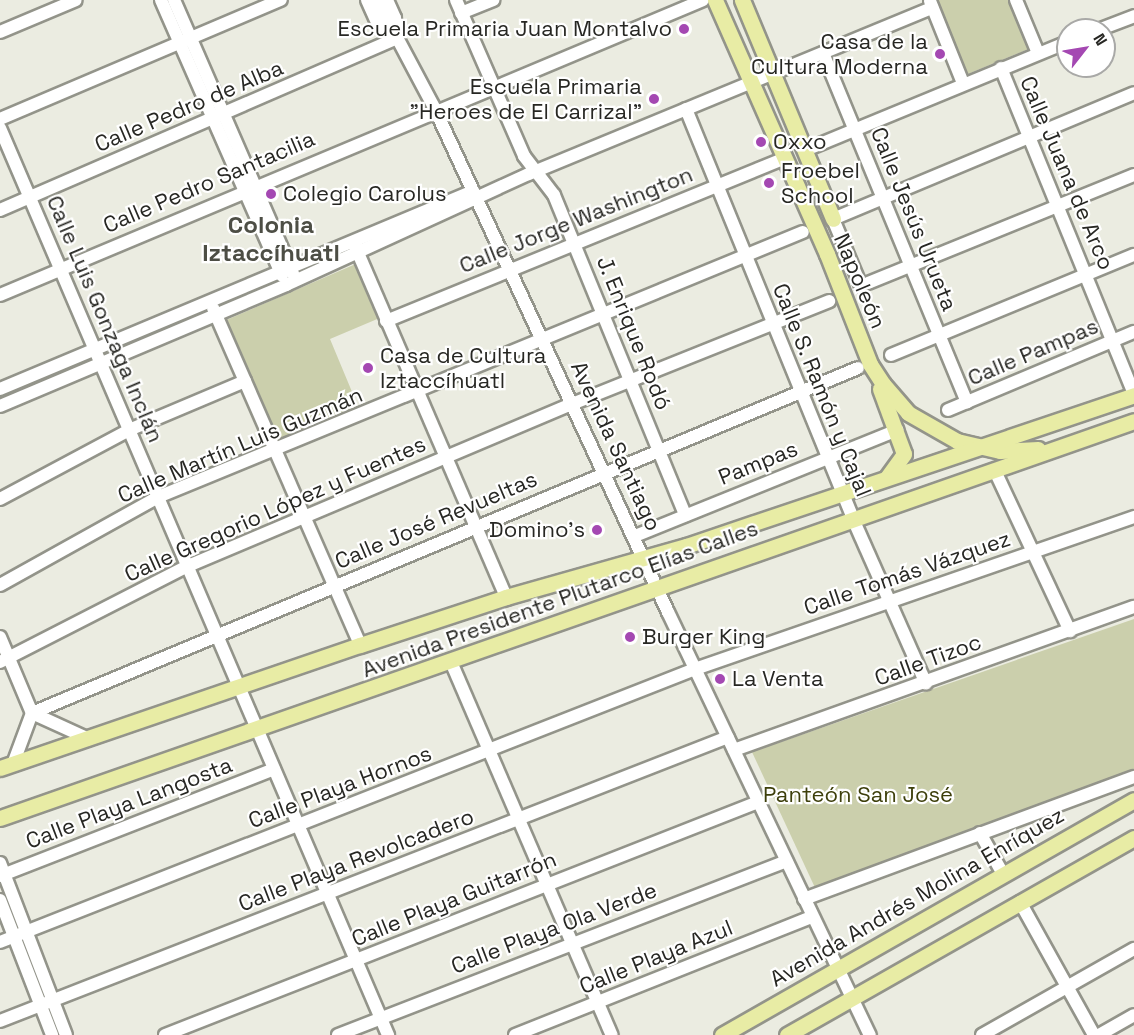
<!DOCTYPE html>
<html>
<head>
<meta charset="utf-8">
<style>
	body { margin:0 }
	#map { position:relative; width:1134px; height:1035px; overflow:hidden; background:#ebece1; font-family:"Space Grotesk",sans-serif }
	div>[style] { position:absolute }
	.green>* { inset:0; background:#cbcfac }
	.roads { filter:drop-shadow(2px 0 #93948a) drop-shadow(-2px 0 #93948a) drop-shadow(0 2px #93948a) drop-shadow(0 -2px #93948a) }
	.minor>* { height:12px; margin:-6px; padding:0 6px; transform-origin:6px; border-radius:6px; background:#fff }
	.major>* { height:15px; margin:-7.5px; padding:0 7.5px; transform-origin:7.5px; border-radius:7.5px; background:#e8eca5 }
	.dots>* { width:16px; height:16px; translate:-50% -50%; box-sizing:border-box; border:3px solid #fff; border-radius:50% }
	span { translate:-50% -50%; white-space:nowrap; text-align:center; line-height:1.15; -webkit-text-stroke:4.5px #fff; paint-order:stroke }
	.poi-label { font-size:22px; color:#272723 }
	.right { translate:-100% -50%; text-align:right }
	.left { translate:0 -50%; text-align:left }
	.street-label { font-size:22px; color:#272723 }
	.park-label { font-size:22px; color:#3d3f0b }
	.neighbourhood-label { font-size:24px; color:#4d4e45; font-weight:700 }
	.north { position:absolute; left:1056px; top:18px; width:60px; height:60px; box-sizing:border-box; background:#fff; border:2px solid #a9a9a7; border-radius:50%; rotate:59deg; font-size:16px; font-weight:700; line-height:24px; text-align:center; color:#272723 }
	.north::after { content:''; display:block; margin:auto; width:21px; height:27px; background:#a448b2; clip-path:polygon(50% 0,100% 100%,50% 72%,0 100%) }
</style>
</head>
<body>
<div id="map">
	<div class="green">
		<i style="clip-path:polygon(931px 0,1011px 0,1031px 48px,963px 76px)"></i>
		<i style="clip-path:polygon(358px 263px,382px 317px,330px 339px,360px 411px,277px 446px,224px 321px)"></i>
		<i style="clip-path:polygon(1134px 619px,1134px 774px,817px 892px,752px 752px)"></i>
	</div>
	<div class="roads">
		<div class="minor">
			<i style="left:161px;top:0;width:301px;rotate:66.3deg"></i>
			<i style="left:174px;top:0;width:299px;rotate:66.5deg"></i>
			<i style="left:367px;top:0;width:27px;rotate:66deg"></i>
			<i style="left:378px;top:25px;width:18px;rotate:41deg"></i>
			<i style="left:377px;top:0;width:123px;rotate:62deg"></i>
			<i style="left:435px;top:109px;width:554px;rotate:65.15deg"></i>
			<i style="left:668px;top:612px;width:469px;rotate:64.5deg"></i>
			<i style="left:387px;top:0;width:20px;rotate:66deg"></i>
			<i style="left:395px;top:18px;width:17px;rotate:87deg"></i>
			<i style="left:456px;top:0;width:170px;rotate:66.4deg"></i>
			<i style="left:524px;top:156px;width:49px;rotate:52.4deg"></i>
			<i style="left:554px;top:195px;width:346px;rotate:67.7deg"></i>
			<i style="left:1016px;top:0;width:57px;rotate:67.5deg"></i>
			<i style="left:930px;top:1px;width:88px;rotate:68.1deg"></i>
			<i style="left:461px;top:13px;width:35px;rotate:-22deg"></i>
			<i style="left:1098px;top:30px;width:39px;rotate:-21deg"></i>
			<i style="left:0;top:32px;width:82px;rotate:-22.8deg"></i>
			<i style="left:823px;top:53px;width:378px;rotate:67.6deg"></i>
			<i style="left:1001px;top:68px;width:352px;rotate:67.8deg"></i>
			<i style="left:686px;top:109px;width:443px;rotate:67.8deg"></i>
			<i style="left:853px;top:519px;width:180px;rotate:66.1deg"></i>
			<i style="left:0;top:119px;width:305px;rotate:-23deg"></i>
			<i style="left:0;top:128px;width:987px;rotate:66.84deg"></i>
			<i style="left:813px;top:147px;width:276px;rotate:-22.4deg"></i>
			<i style="left:0;top:210px;width:431px;rotate:-23.4deg"></i>
			<i style="left:355px;top:246px;width:382px;rotate:66.7deg"></i>
			<i style="left:868px;top:283px;width:287px;rotate:-22.1deg"></i>
			<i style="left:861px;top:286px;width:73px;rotate:-112.7deg"></i>
			<i style="left:833px;top:219px;width:326px;rotate:-22.7deg"></i>
			<i style="left:0;top:295px;width:762px;rotate:-22.76deg"></i>
			<i style="left:213px;top:308px;width:368px;rotate:66.4deg"></i>
			<i style="left:386px;top:321px;width:428px;rotate:-22.2deg"></i>
			<i style="left:891px;top:355px;width:263px;rotate:-22.4deg"></i>
			<i style="left:0;top:389px;width:513px;rotate:-22.71deg"></i>
			<i style="left:0;top:406px;width:311px;rotate:-22.9deg"></i>
			<i style="left:286px;top:285px;width:267px;rotate:-24.6deg"></i>
			<i style="left:529px;top:174px;width:436px;rotate:-22.4deg"></i>
			<i style="left:948px;top:410px;width:202px;rotate:-22.8deg"></i>
			<i style="left:995px;top:471px;width:177px;rotate:64.9deg"></i>
			<i style="left:0;top:499px;width:146px;rotate:-28.1deg"></i>
			<i style="left:129px;top:430px;width:126px;rotate:-22.9deg"></i>
			<i style="left:635px;top:536px;width:283px;rotate:-22deg"></i>
			<i style="left:0;top:585px;width:181px;rotate:-29.1deg"></i>
			<i style="left:158px;top:497px;width:697px;rotate:-22.34deg"></i>
			<i style="left:0;top:637px;width:82px;rotate:67.2deg"></i>
			<i style="left:32px;top:713px;width:54px;rotate:110.4deg"></i>
			<i style="left:0;top:662px;width:211px;rotate:-27.1deg"></i>
			<i style="left:188px;top:566px;width:417px;rotate:-22.9deg"></i>
			<i style="left:572px;top:404px;width:277px;rotate:-21.8deg"></i>
			<i style="left:451px;top:662px;width:406px;rotate:66.7deg"></i>
			<i style="left:32px;top:713px;width:895px;rotate:-22.67deg"></i>
			<i style="left:32px;top:713px;width:63px;rotate:24.5deg"></i>
			<i style="left:734px;top:750px;width:425px;rotate:-19.7deg"></i>
			<i style="left:980px;top:833px;width:47px;rotate:60.7deg"></i>
			<i style="left:0;top:863px;width:184px;rotate:69deg"></i>
			<i style="left:0;top:876px;width:294px;rotate:-21.3deg"></i>
			<i style="left:804px;top:899px;width:352px;rotate:-20.3deg"></i>
			<i style="left:0;top:900px;width:145px;rotate:68.9deg"></i>
			<i style="left:1020px;top:902px;width:152px;rotate:60.9deg"></i>
			<i style="left:0;top:942px;width:747px;rotate:-21.45deg"></i>
			<i style="left:695px;top:669px;width:465px;rotate:-19.1deg"></i>
			<i style="left:0;top:1021px;width:781px;rotate:-21.31deg"></i>
			<i style="left:165px;top:1035px;width:637px;rotate:-21.45deg"></i>
			<i style="left:338px;top:1035px;width:481px;rotate:-21.2deg"></i>
			<i style="left:515px;top:1035px;width:320px;rotate:-21.7deg"></i>
			<i style="left:982px;top:1035px;width:175px;rotate:-29.5deg"></i>
			<i style="left:1099px;top:1035px;width:40px;rotate:-29.7deg"></i>
		</div>
		<div class="major">
			<i style="left:715px;top:0;width:278px;rotate:66.2deg"></i>
			<i style="left:827px;top:254px;width:118px;rotate:68.6deg"></i>
			<i style="left:870px;top:364px;width:24px;rotate:57deg"></i>
			<i style="left:883px;top:384px;width:38px;rotate:49deg"></i>
			<i style="left:908px;top:413px;width:56px;rotate:29.7deg"></i>
			<i style="left:957px;top:441px;width:44px;rotate:13.1deg"></i>
			<i style="left:1000px;top:451px;width:38px;rotate:-3deg"></i>
			<i style="left:742px;top:0;width:237px;rotate:67.4deg"></i>
			<i style="left:880px;top:389px;width:69px;rotate:69.7deg"></i>
			<i style="left:904px;top:454px;width:29px;rotate:126deg"></i>
			<i style="left:0;top:768px;width:380px;rotate:-18.9deg"></i>
			<i style="left:360px;top:645px;width:154px;rotate:-18.2deg"></i>
			<i style="left:506px;top:597px;width:187px;rotate:-15.8deg"></i>
			<i style="left:686px;top:546px;width:473px;rotate:-18.6deg"></i>
			<i style="left:0;top:818px;width:1201px;rotate:-19.29deg"></i>
			<i style="left:722px;top:1035px;width:474px;rotate:-29.7deg"></i>
			<i style="left:787px;top:1035px;width:399px;rotate:-29.6deg"></i>
		</div>
	</div>
	<div class="dots">
		<i style="left:684px;top:29px;background:#a448b2"></i>
		<i style="left:940px;top:54px;background:#a448b2"></i>
		<i style="left:654px;top:99px;background:#a448b2"></i>
		<i style="left:761px;top:142px;background:#a448b2"></i>
		<i style="left:769px;top:183px;background:#a448b2"></i>
		<i style="left:271px;top:194px;background:#a448b2"></i>
		<i style="left:368px;top:368px;background:#a448b2"></i>
		<i style="left:597px;top:530px;background:#a448b2"></i>
		<i style="left:630px;top:637px;background:#a448b2"></i>
		<i style="left:720px;top:679px;background:#a448b2"></i>
	</div>
	<div class="poi-label">
		<span class="right" style="left:672px;top:29px">Escuela Primaria Juan Montalvo</span>
		<span class="right" style="left:928px;top:54px">Casa de la<br>Cultura Moderna</span>
		<span class="right" style="left:642px;top:99px">Escuela Primaria<br>"Heroes de El Carrizal"</span>
		<span class="left" style="left:773px;top:142px">Oxxo</span>
		<span class="left" style="left:781px;top:183px">Froebel<br>School</span>
		<span class="left" style="left:283px;top:194px">Colegio Carolus</span>
		<span class="left" style="left:380px;top:368px">Casa de Cultura<br>Iztaccíhuatl</span>
		<span class="right" style="left:585px;top:530px">Domino's</span>
		<span class="left" style="left:642px;top:637px">Burger King</span>
		<span class="left" style="left:732px;top:679px">La Venta</span>
	</div>
	<div class="street-label">
		<span style="left:189px;top:106px;rotate:-23deg">Calle Pedro de Alba</span>
		<span style="left:1067px;top:173px;rotate:67deg">Calle Juana de Arco</span>
		<span style="left:209px;top:182px;rotate:-23deg">Calle Pedro Santacilia</span>
		<span style="left:914px;top:219px;rotate:68deg">Calle Jesús Urueta</span>
		<span style="left:576px;top:220px;rotate:-22deg">Calle Jorge Washington</span>
		<span style="left:860px;top:281px;rotate:67deg">Napoleón</span>
		<span style="left:105px;top:319px;rotate:67deg">Calle Luis Gonzaga Inclán</span>
		<span style="left:634px;top:333px;rotate:68deg">J. Enrique Rodó</span>
		<span style="left:1033px;top:352px;rotate:-23deg">Calle Pampas</span>
		<span style="left:822px;top:390px;rotate:68deg">Calle S. Ramón y Cajal</span>
		<span style="left:240px;top:445px;rotate:-23deg">Calle Martín Luis Guzmán</span>
		<span style="left:616px;top:446px;rotate:65deg">Avenida Santiago</span>
		<span style="left:758px;top:463px;rotate:-22deg">Pampas</span>
		<span style="left:275px;top:509px;rotate:-24deg">Calle Gregorio López y Fuentes</span>
		<span style="left:436px;top:520px;rotate:-23deg">Calle José Revueltas</span>
		<span style="left:907px;top:573px;rotate:-19deg">Calle Tomás Vázquez</span>
		<span style="left:560px;top:599px;rotate:-20deg">Avenida Presidente Plutarco Elías Calles</span>
		<span style="left:928px;top:660px;rotate:-20deg">Calle Tizoc</span>
		<span style="left:340px;top:787px;rotate:-21deg">Calle Playa Hornos</span>
		<span style="left:129px;top:803px;rotate:-21deg">Calle Playa Langosta</span>
		<span style="left:356px;top:860px;rotate:-21deg">Calle Playa Revolcadero</span>
		<span style="left:917px;top:897px;rotate:-30deg">Avenida Andrés Molina Enríquez</span>
		<span style="left:454px;top:899px;rotate:-22deg">Calle Playa Guitarrón</span>
		<span style="left:554px;top:928px;rotate:-21deg">Calle Playa Ola Verde</span>
		<span style="left:656px;top:957px;rotate:-22deg">Calle Playa Azul</span>
	</div>
	<div class="park-label">
		<span style="left:858px;top:795px">Panteón San José</span>
	</div>
	<div class="neighbourhood-label">
		<span style="left:271px;top:239px">Colonia<br>Iztaccíhuatl</span>
	</div>
	<div class="north">N</div>
</div>
</body>
</html>
